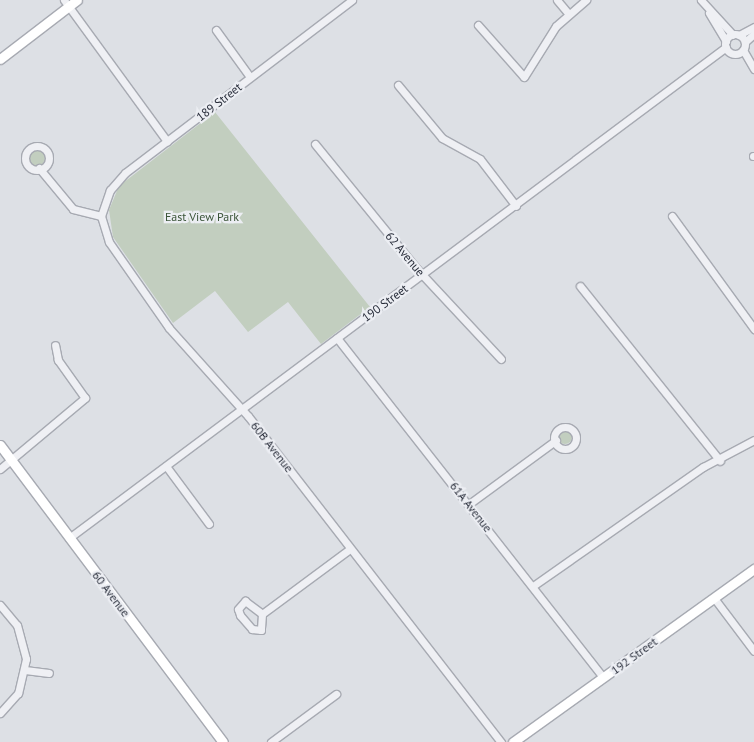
<!DOCTYPE html>
<html>
<head>
<meta charset="utf-8">
<style>
	body { margin:0 }
	#map { position:relative; width:754px; height:742px; overflow:hidden; background:#dde0e5; font-family:"PT Sans",sans-serif }
	div>[style] { position:absolute }
	.green>* { inset:0; background:#c2cebf }
	.round { border-radius:50% }
	.roads { filter:drop-shadow(1px 0 #a7aab2) drop-shadow(-1px 0 #a7aab2) drop-shadow(0 1px #a7aab2) drop-shadow(0 -1px #a7aab2) }
	.street>* { height:7px; margin:-3.5px; padding:0 3.5px; transform-origin:3.5px; border-radius:3.5px; background:#eff0f4 }
	.street>.ring { margin:-3.5px; padding:0; box-sizing:content-box; background:none; border:7px solid #eff0f4; border-radius:50% }
	.secondary>* { height:9px; margin:-4.5px; padding:0 4.5px; transform-origin:4.5px; border-radius:4.5px; background:#fff }
	span { translate:-50% -50%; white-space:nowrap; text-align:center; line-height:1.15; -webkit-text-stroke:4.5px #eceef3; paint-order:stroke }
	.street-label { font-size:12px; color:#282d3a }
	.park-label { font-size:12px; color:#3a5438 }
</style>
</head>
<body>
<div id="map">
	<div class="green">
		<i style="clip-path:polygon(215px 112px,370px 307px,321px 344px,288px 302px,248px 332px,215px 291px,173px 323px,113px 237px,109px 210px,119px 186px)"></i>
		<i class="round" style="left:29px;top:150px;width:16px;height:16px"></i>
		<i class="round" style="left:558px;top:430px;width:14px;height:14px"></i>
	</div>
	<div class="roads">
		<div class="street">
			<i style="left:64px;top:0;width:175px;rotate:53.9deg"></i>
			<i style="left:352px;top:0;width:285px;rotate:142.7deg"></i>
			<i style="left:125px;top:173px;width:23px;rotate:131deg"></i>
			<i style="left:110px;top:190px;width:28px;rotate:109deg"></i>
			<i style="left:101px;top:216px;width:27px;rotate:73deg"></i>
			<i style="left:109px;top:242px;width:105px;rotate:55.1deg"></i>
			<i style="left:169px;top:328px;width:118px;rotate:48.1deg"></i>
			<i style="left:248px;top:416px;width:413px;rotate:52.2deg"></i>
			<i style="left:557px;top:0;width:17px;rotate:50deg"></i>
			<i style="left:701px;top:0;width:47px;rotate:47.6deg"></i>
			<i style="left:709px;top:13px;width:33px;rotate:59deg"></i>
			<i style="left:478px;top:25px;width:69px;rotate:48.5deg"></i>
			<i style="left:524px;top:77px;width:60px;rotate:-57.9deg"></i>
			<i style="left:556px;top:26px;width:40px;rotate:-41deg"></i>
			<i style="left:216px;top:30px;width:58px;rotate:54.1deg"></i>
			<i class="ring" style="left:725px;top:34px;width:13px;height:13px"></i>
			<i style="left:739px;top:35px;width:17px;rotate:-28deg"></i>
			<i style="left:745px;top:42px;width:12px;rotate:-42deg"></i>
			<i style="left:743px;top:50px;width:22px;rotate:60deg"></i>
			<i style="left:398px;top:85px;width:69px;rotate:50.3deg"></i>
			<i style="left:442px;top:138px;width:43px;rotate:28.9deg"></i>
			<i style="left:480px;top:159px;width:59px;rotate:52.5deg"></i>
			<i style="left:315px;top:144px;width:161px;rotate:50.8deg"></i>
			<i style="left:417px;top:269px;width:123px;rotate:47deg"></i>
			<i class="ring" style="left:25px;top:146px;width:17px;height:17px"></i>
			<i style="left:753px;top:156px;width:1px"></i>
			<i style="left:39px;top:168px;width:53px;rotate:50.3deg"></i>
			<i style="left:73px;top:209px;width:29px;rotate:14deg"></i>
			<i style="left:672px;top:216px;width:140px;rotate:54deg"></i>
			<i style="left:580px;top:286px;width:224px;rotate:51.3deg"></i>
			<i style="left:337px;top:338px;width:431px;rotate:51.9deg"></i>
			<i class="ring" style="left:554px;top:427px;width:15px;height:15px"></i>
			<i style="left:166px;top:466px;width:72px;rotate:53.4deg"></i>
			<i style="left:0;top:469px;width:111px;rotate:-39.9deg"></i>
			<i style="left:85px;top:398px;width:47px;rotate:-125.4deg"></i>
			<i style="left:58px;top:360px;width:15px;rotate:-101deg"></i>
			<i style="left:469px;top:504px;width:108px;rotate:-36.3deg"></i>
			<i style="left:69px;top:538px;width:820px;rotate:-36.77deg"></i>
			<i style="left:533px;top:586px;width:208px;rotate:-35deg"></i>
			<i style="left:703px;top:467px;width:58px;rotate:-27.9deg"></i>
			<i style="left:714px;top:598px;width:66px;rotate:53deg"></i>
			<i style="left:245px;top:601px;width:21px;rotate:37deg"></i>
			<i style="left:262px;top:614px;width:16px;rotate:94deg"></i>
			<i style="left:261px;top:630px;width:9px;rotate:-174deg"></i>
			<i style="left:252px;top:629px;width:18px;rotate:-131deg"></i>
			<i style="left:240px;top:615px;width:6px;rotate:-108deg"></i>
			<i style="left:238px;top:609px;width:11px;rotate:-49deg"></i>
			<i style="left:0;top:605px;width:26px;rotate:50deg"></i>
			<i style="left:17px;top:625px;width:35px;rotate:75deg"></i>
			<i style="left:26px;top:659px;width:35px;rotate:103deg"></i>
			<i style="left:18px;top:693px;width:27px;rotate:132deg"></i>
			<i style="left:262px;top:614px;width:109px;rotate:-36.5deg"></i>
			<i style="left:25px;top:670px;width:24px;rotate:7deg"></i>
			<i style="left:271px;top:742px;width:81px;rotate:-36.4deg"></i>
		</div>
		<div class="secondary">
			<i style="left:0;top:59px;width:97px;rotate:-37.5deg"></i>
			<i style="left:0;top:445px;width:371px;rotate:53.1deg"></i>
			<i style="left:513px;top:742px;width:297px;rotate:-35.7deg"></i>
		</div>
	</div>
	<div class="street-label">
		<span style="left:219px;top:102px;rotate:-38deg">189 Street</span>
		<span style="left:405px;top:254px;rotate:50deg">62 Avenue</span>
		<span style="left:385px;top:303px;rotate:-37deg">190 Street</span>
		<span style="left:272px;top:447px;rotate:52deg">60B Avenue</span>
		<span style="left:471px;top:507px;rotate:52deg">61A Avenue</span>
		<span style="left:111px;top:594px;rotate:53deg">60 Avenue</span>
		<span style="left:634px;top:656px;rotate:-36deg">192 Street</span>
	</div>
	<div class="park-label">
		<span style="left:202px;top:217px">East View Park</span>
	</div>
</div>
</body>
</html>
